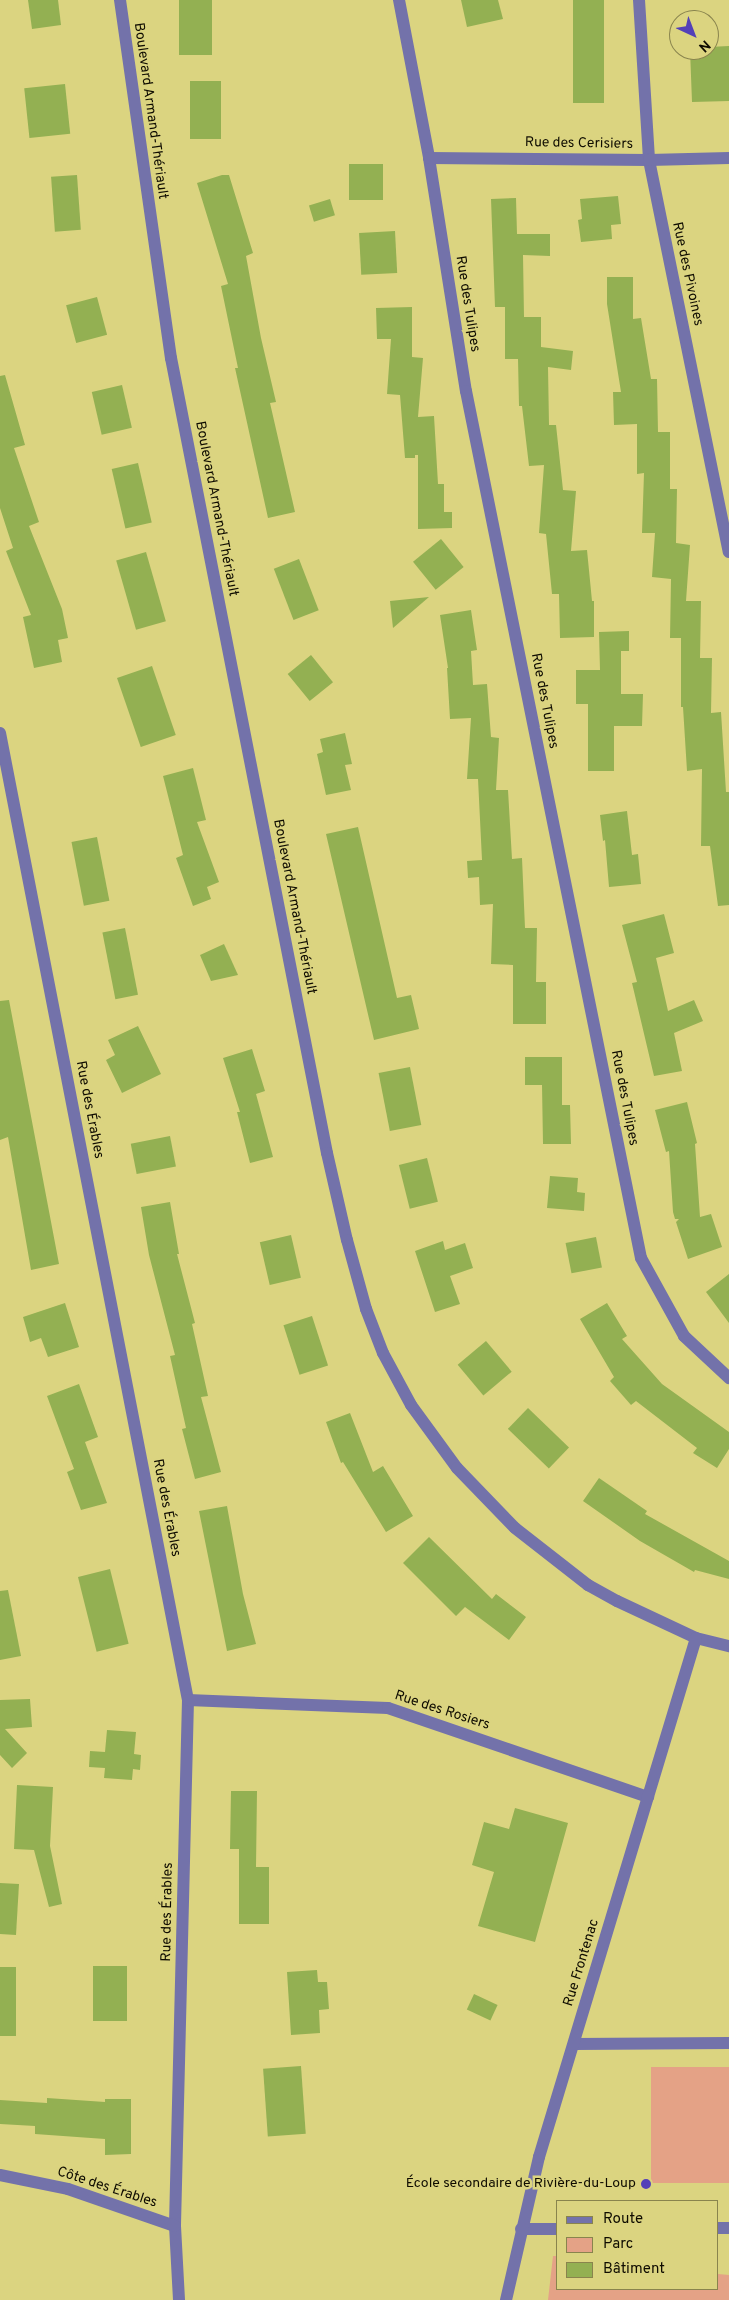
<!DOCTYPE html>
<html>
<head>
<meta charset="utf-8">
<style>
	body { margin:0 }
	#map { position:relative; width:729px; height:2300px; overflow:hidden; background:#dbd480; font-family:Overpass,sans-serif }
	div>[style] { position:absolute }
	.green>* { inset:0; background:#e4a286; transform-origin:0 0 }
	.building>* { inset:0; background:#93b052; transform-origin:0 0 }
	.minor>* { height:12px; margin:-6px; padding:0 6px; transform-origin:6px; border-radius:6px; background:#7372aa }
	.dots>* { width:14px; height:14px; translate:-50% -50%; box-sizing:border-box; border:2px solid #dbd480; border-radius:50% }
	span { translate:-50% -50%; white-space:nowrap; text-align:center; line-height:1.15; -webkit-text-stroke:5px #dbd480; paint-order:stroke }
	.street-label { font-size:14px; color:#0f0c00 }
	.poi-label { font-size:14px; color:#0f0c00 }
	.right { translate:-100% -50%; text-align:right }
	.legend { position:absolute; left:556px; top:2200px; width:162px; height:90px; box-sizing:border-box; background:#dbd480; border:1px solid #89844d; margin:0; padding:6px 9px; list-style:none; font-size:15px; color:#0f0c00 }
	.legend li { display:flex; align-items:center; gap:10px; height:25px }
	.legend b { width:25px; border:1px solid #89844d }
	.north { position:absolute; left:669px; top:10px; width:50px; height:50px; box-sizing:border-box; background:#dbd480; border:1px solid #89844d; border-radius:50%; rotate:137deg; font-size:14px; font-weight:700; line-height:20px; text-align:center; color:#0f0c00 }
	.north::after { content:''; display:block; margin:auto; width:18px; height:22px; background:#5340b8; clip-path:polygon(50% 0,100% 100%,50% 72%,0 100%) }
</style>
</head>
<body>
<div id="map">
	<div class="green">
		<i style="left:651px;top:2067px;width:78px;height:116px"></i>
		<i style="clip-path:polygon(553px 2256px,558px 2256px,558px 2289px,718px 2289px,718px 2274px,729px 2275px,729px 2300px,548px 2300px)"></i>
	</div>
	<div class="building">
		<i style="clip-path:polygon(28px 0,58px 0,61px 25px,32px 29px)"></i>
		<i style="left:179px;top:0;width:33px;height:55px"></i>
		<i style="clip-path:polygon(461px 0,498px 0,503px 19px,467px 27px)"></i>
		<i style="left:573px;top:0;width:31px;height:103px"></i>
		<i style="clip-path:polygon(729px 46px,729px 101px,692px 102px,690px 50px,709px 50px,709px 47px)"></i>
		<i style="left:190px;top:81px;width:31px;height:58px"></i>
		<i style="left:65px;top:84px;width:50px;height:41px;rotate:84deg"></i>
		<i style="left:349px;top:164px;width:34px;height:36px"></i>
		<i style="left:77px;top:175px;width:55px;height:26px;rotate:86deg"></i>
		<i style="clip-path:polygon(222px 175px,229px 175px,253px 253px,246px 256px,261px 338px,276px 402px,270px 403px,295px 512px,268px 518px,235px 368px,238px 368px,221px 286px,228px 284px,197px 183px)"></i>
		<i style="clip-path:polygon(618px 196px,621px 224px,611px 225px,612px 239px,581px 242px,578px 220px,582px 219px,580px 199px)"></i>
		<i style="clip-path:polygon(516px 198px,517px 234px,550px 234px,550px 256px,523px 255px,524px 317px,541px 317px,541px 347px,573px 351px,571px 370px,548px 367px,549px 425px,556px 425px,563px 490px,576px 491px,571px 551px,587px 550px,592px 601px,594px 601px,594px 637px,560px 638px,559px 594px,552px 594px,546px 534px,539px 533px,544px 465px,529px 466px,522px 406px,519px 406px,518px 359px,505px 359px,505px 307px,495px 307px,491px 199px)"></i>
		<i style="left:330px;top:199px;width:17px;height:22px;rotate:73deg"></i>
		<i style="left:395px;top:231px;width:42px;height:36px;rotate:87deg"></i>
		<i style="clip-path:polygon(607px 277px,633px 277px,633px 319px,641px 318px,651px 379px,657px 379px,658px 432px,670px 432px,670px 489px,677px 489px,676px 543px,690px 545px,686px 601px,701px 601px,700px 658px,712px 658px,711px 713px,721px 712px,726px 792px,729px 792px,729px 905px,718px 906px,710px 846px,701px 846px,702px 769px,687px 771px,683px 707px,681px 707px,681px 638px,670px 638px,671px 579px,652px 577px,655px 533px,642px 533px,644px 473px,637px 474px,637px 424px,614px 425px,613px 392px,621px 392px,607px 304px)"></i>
		<i style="left:97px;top:297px;width:39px;height:32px;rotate:75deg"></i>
		<i style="clip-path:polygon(412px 307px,412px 357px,423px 358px,418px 417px,434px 416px,438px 484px,444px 484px,444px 512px,452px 512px,452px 528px,418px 529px,418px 455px,415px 455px,415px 458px,405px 458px,400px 395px,387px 394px,391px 339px,377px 339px,376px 308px)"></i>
		<i style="clip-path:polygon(5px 375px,25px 445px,14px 448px,39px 522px,29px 526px,62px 609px,68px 638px,58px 640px,62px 662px,34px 668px,23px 617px,31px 615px,6px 551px,13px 548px,0 508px,0 376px)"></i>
		<i style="left:122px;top:385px;width:44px;height:31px;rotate:77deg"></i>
		<i style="left:138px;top:463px;width:61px;height:27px;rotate:77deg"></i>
		<i style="left:441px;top:539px;width:36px;height:36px;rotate:51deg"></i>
		<i style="left:146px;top:552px;width:72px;height:31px;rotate:74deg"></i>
		<i style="left:299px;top:559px;width:55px;height:27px;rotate:69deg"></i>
		<i style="clip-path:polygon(429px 597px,393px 628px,390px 601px)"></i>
		<i style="clip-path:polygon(471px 610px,477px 650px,471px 651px,473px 685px,487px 684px,491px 737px,499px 738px,496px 790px,508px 790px,512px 859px,522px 858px,525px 928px,537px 928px,536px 982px,546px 982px,546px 1024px,513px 1024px,513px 965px,491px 964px,493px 904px,480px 905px,479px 877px,468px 878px,467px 861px,482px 860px,478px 779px,467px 779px,471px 718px,450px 719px,447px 668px,448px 668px,440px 615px)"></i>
		<i style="clip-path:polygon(629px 631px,629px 651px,621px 651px,621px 694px,643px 694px,642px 726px,614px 726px,614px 771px,588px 771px,588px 704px,576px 704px,576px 670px,600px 670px,599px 632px)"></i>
		<i style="left:311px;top:655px;width:35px;height:30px;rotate:51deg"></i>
		<i style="left:152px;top:666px;width:73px;height:37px;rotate:71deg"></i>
		<i style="clip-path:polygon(345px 733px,352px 764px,345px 765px,351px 790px,326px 795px,317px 754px,323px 752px,320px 739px)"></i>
		<i style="clip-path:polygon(193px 768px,206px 820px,197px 822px,219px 882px,207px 887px,211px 899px,193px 906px,176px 858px,183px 855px,163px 776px)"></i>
		<i style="clip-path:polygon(627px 811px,632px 855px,638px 854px,641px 884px,609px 887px,605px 840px,603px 841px,600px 815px)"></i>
		<i style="clip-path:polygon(358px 827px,397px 998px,411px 995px,419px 1029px,374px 1040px,326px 834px)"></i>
		<i style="left:97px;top:837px;width:65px;height:26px;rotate:79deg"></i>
		<i style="clip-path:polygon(664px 914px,674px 953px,656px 958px,668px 1011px,694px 1000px,703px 1021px,674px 1033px,682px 1071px,654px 1076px,632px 983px,637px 982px,622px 925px)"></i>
		<i style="left:125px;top:928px;width:68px;height:23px;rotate:79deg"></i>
		<i style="clip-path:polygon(224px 944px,238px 975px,211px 981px,200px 955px)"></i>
		<i style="clip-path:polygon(9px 1000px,59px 1264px,31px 1270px,8px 1137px,0 1140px,0 1001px)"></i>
		<i style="clip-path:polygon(138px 1026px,161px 1074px,122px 1093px,106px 1060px,115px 1055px,108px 1040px)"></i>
		<i style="clip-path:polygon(252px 1049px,265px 1091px,256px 1094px,273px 1157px,250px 1163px,237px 1112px,240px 1112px,223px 1058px)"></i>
		<i style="clip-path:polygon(525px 1057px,562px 1057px,562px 1105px,570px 1105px,571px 1144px,543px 1144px,542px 1085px,525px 1085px)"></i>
		<i style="left:410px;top:1067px;width:59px;height:32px;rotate:79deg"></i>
		<i style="clip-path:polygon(687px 1102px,697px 1143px,695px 1144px,700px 1217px,711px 1214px,722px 1247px,688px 1259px,676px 1222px,679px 1219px,675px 1219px,673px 1212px,669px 1151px,666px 1152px,655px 1110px)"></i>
		<i style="left:170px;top:1136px;width:31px;height:40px;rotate:79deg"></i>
		<i style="left:427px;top:1158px;width:45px;height:29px;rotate:76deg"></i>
		<i style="clip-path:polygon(550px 1176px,578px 1178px,577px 1192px,585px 1193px,584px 1211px,547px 1208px)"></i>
		<i style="clip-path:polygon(170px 1202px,179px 1254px,177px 1254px,195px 1323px,192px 1324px,208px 1396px,201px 1397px,221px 1472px,195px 1479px,182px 1429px,186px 1428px,170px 1356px,175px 1355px,149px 1255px,141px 1207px)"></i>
		<i style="left:291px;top:1235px;width:44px;height:32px;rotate:77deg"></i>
		<i style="left:596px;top:1237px;width:31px;height:31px;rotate:79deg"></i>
		<i style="clip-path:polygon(443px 1241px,445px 1250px,465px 1243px,473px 1268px,450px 1276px,460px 1304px,435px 1312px,415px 1251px)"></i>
		<i style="clip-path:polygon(729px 1274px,729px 1323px,706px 1292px)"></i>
		<i style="clip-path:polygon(65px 1303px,79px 1347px,48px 1357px,41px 1338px,30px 1342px,23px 1317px)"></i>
		<i style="clip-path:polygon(607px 1303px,627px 1336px,622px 1339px,662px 1384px,729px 1432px,729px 1449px,717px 1468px,693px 1453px,697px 1448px,636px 1401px,631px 1405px,610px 1381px,614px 1377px,580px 1319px)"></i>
		<i style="left:312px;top:1316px;width:52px;height:30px;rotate:72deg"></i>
		<i style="left:486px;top:1341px;width:40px;height:37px;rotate:50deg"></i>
		<i style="clip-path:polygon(79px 1384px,98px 1437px,85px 1442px,107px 1503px,81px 1510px,67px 1472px,74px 1469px,47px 1396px)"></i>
		<i style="left:528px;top:1408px;width:57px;height:29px;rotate:44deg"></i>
		<i style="clip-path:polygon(350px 1413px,373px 1472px,383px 1466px,413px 1516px,386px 1532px,343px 1462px,341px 1463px,326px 1422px)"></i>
		<i style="clip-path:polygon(599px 1478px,647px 1511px,645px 1514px,729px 1561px,729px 1579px,695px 1570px,694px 1572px,640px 1541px,583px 1501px)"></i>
		<i style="clip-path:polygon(227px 1506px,243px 1594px,256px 1644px,227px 1651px,199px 1511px)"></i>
		<i style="clip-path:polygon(429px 1537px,492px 1599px,496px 1594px,526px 1617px,509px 1640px,465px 1607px,456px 1616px,403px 1563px)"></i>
		<i style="left:110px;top:1569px;width:77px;height:33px;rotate:76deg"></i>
		<i style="clip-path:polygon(8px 1590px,21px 1656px,0 1660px,0 1591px)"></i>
		<i style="clip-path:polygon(30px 1699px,32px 1727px,5px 1729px,27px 1753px,12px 1768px,0 1755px,0 1700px)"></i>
		<i style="clip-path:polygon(107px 1730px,136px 1732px,134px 1754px,141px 1755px,140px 1770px,133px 1769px,132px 1780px,104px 1778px,105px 1768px,89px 1767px,90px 1751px,105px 1752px)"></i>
		<i style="clip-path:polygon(17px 1785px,53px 1787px,50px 1846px,62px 1904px,49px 1907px,34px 1850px,14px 1849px)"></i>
		<i style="clip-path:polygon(231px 1791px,257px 1791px,256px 1867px,269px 1867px,269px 1924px,239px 1924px,239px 1849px,230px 1849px)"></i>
		<i style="clip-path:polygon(515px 1808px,568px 1823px,535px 1942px,478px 1926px,494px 1872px,472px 1865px,484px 1822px,509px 1829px)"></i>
		<i style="clip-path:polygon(0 1883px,19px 1884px,16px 1935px,0 1934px)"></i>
		<i style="left:93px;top:1966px;width:34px;height:55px"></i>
		<i style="left:0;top:1967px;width:16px;height:69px"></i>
		<i style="clip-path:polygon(317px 1970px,318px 1982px,327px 1982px,329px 2009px,319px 2010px,320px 2033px,291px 2035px,287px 1972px)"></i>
		<i style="left:474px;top:1994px;width:26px;height:17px;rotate:25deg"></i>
		<i style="left:301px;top:2066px;width:68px;height:38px;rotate:86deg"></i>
		<i style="clip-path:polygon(47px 2098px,105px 2102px,105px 2099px,131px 2099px,131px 2154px,105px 2155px,105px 2139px,35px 2134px,35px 2126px,0 2124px,0 2100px,47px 2103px)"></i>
	</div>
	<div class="minor">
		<i style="left:120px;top:0;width:362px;rotate:81.9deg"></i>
		<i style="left:171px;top:358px;width:810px;rotate:78.9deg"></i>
		<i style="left:327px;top:1153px;width:89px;rotate:77.1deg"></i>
		<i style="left:347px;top:1240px;width:72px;rotate:74.6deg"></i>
		<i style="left:366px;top:1309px;width:47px;rotate:68.9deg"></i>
		<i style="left:383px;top:1353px;width:59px;rotate:61.7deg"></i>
		<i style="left:411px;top:1405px;width:78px;rotate:53.9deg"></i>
		<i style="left:457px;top:1468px;width:83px;rotate:46deg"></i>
		<i style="left:515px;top:1528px;width:93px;rotate:38deg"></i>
		<i style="left:588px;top:1585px;width:33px;rotate:29deg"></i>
		<i style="left:617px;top:1601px;width:87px;rotate:25.1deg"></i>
		<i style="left:696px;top:1638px;width:34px;rotate:14deg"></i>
		<i style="left:399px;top:0;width:161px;rotate:79.2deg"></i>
		<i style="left:429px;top:158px;width:236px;rotate:81deg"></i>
		<i style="left:466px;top:391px;width:884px;rotate:78.59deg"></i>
		<i style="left:641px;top:1258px;width:89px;rotate:61.1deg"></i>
		<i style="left:684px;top:1336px;width:62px;rotate:43deg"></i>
		<i style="left:639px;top:0;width:160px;rotate:86.4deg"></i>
		<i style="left:649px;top:160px;width:400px;rotate:78.5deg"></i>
		<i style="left:429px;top:158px;width:220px;rotate:0.5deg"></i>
		<i style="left:649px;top:160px;width:80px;rotate:-1.4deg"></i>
		<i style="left:0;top:733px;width:985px;rotate:79deg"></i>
		<i style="left:188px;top:1700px;width:526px;rotate:91.42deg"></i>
		<i style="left:175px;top:2226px;width:74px;rotate:86.9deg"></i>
		<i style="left:188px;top:1700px;width:200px;rotate:2.3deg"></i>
		<i style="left:388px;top:1708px;width:275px;rotate:18.9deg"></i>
		<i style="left:574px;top:2044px;width:155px;rotate:-0.4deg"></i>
		<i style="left:0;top:2175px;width:69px;rotate:11.6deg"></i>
		<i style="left:68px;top:2189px;width:113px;rotate:19.1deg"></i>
		<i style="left:718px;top:2228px;width:11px"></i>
		<i style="left:521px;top:2229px;width:37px"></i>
		<i style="left:506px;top:2300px;width:147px;rotate:-77deg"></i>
		<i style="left:539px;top:2157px;width:542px;rotate:-73.17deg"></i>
	</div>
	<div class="dots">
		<i style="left:646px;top:2184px;background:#5340b8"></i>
	</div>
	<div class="street-label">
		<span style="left:150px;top:111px;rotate:82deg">Boulevard Armand-Thériault</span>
		<span style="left:579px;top:144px;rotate:1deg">Rue des Cerisiers</span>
		<span style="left:687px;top:274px;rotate:78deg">Rue des Pivoines</span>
		<span style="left:467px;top:304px;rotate:81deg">Rue des Tulipes</span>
		<span style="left:216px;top:509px;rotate:79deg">Boulevard Armand-Thériault</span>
		<span style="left:544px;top:701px;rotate:79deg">Rue des Tulipes</span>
		<span style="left:294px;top:907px;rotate:79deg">Boulevard Armand-Thériault</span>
		<span style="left:624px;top:1098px;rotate:79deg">Rue des Tulipes</span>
		<span style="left:89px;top:1110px;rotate:79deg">Rue des Érables</span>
		<span style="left:166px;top:1508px;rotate:79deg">Rue des Érables</span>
		<span style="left:442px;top:1711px;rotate:18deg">Rue des Rosiers</span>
		<span style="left:168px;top:1912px;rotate:-89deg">Rue des Érables</span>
		<span style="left:582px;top:1963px;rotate:-73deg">Rue Frontenac</span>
		<span style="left:107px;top:2188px;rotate:18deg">Côte des Érables</span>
	</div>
	<div class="poi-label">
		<span class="right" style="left:636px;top:2184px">École secondaire de Rivière-du-Loup</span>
	</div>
	<ul class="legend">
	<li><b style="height:6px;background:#7372aa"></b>Route</li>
	<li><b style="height:14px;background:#e4a286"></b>Parc</li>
	<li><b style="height:14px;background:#93b052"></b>Bâtiment</li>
	</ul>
	<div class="north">N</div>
</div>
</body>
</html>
